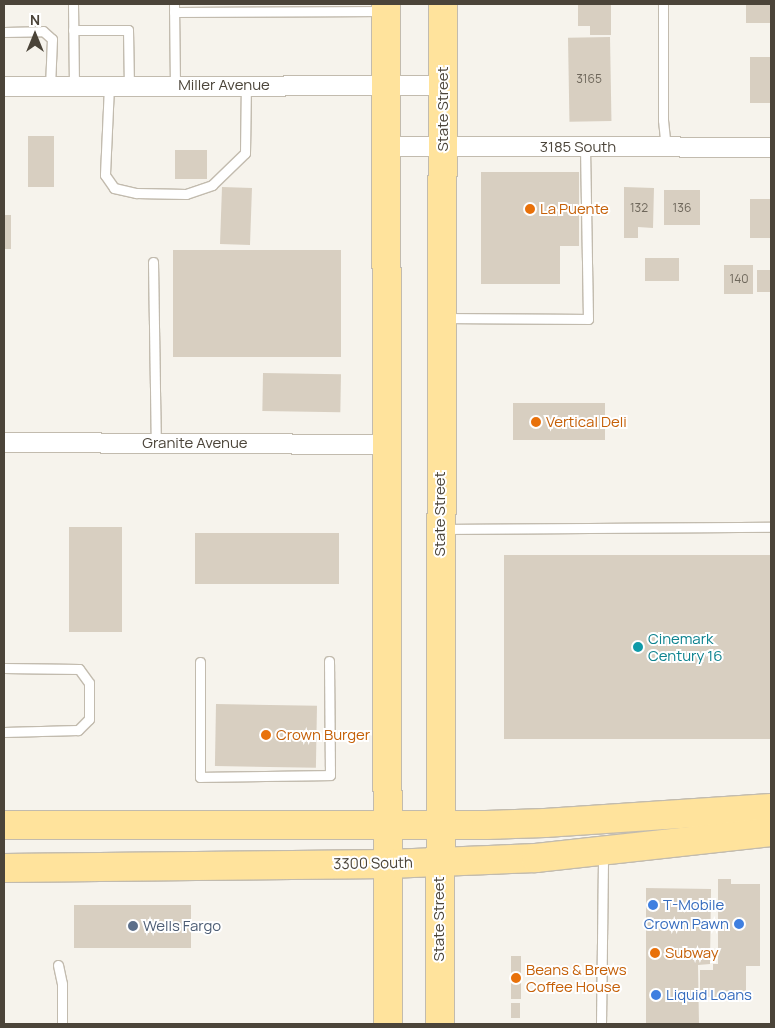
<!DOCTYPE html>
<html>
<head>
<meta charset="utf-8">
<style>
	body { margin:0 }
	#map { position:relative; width:775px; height:1028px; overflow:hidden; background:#f6f3ec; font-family:Manrope,sans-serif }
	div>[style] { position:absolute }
	.building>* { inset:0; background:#d8cfc1; transform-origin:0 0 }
	.roads { filter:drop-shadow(1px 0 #c2bbae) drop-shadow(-1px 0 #c2bbae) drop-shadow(0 1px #c2bbae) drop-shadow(0 -1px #c2bbae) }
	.lane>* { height:9px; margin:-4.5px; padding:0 4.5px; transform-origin:4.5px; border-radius:4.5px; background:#fff }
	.street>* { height:19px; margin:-9.5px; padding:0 9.5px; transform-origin:9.5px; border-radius:9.5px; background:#fff }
	.primary>* { height:28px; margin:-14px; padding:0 14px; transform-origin:14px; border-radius:14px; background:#ffe39c }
	.dots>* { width:14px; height:14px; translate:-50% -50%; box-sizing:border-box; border:2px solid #fff; border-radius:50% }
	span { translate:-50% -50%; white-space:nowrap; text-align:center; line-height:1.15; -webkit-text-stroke:4px #fff; paint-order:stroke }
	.number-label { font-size:12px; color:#6e675b }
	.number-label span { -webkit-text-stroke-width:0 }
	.street-label { font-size:15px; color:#4b4439 }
	.food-label { font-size:15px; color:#c56008 }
	.left { translate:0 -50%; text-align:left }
	.culture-label { font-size:15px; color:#0d838f }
	.shop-label { font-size:15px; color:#366cbe }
	.right { translate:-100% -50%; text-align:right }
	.service-label { font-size:15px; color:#4e5e75 }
	.frame { position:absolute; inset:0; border:5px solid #4b4439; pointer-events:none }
	.north { position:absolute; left:10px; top:10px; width:50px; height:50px; -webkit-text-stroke:4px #fff; paint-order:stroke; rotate:0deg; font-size:14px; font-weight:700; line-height:20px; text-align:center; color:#4b4439 }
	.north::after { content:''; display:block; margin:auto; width:18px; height:22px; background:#4b4439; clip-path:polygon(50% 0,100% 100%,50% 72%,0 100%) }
</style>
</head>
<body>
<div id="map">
	<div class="building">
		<i style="clip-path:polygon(578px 4px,611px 4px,611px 35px,590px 35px,590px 26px,578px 26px)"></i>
		<i style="left:746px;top:4px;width:25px;height:19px"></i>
		<i style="left:610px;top:37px;width:84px;height:42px;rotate:89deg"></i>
		<i style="left:771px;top:57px;width:46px;height:21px;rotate:90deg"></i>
		<i style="left:28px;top:136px;width:26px;height:51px"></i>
		<i style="left:175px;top:150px;width:32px;height:29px"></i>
		<i style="clip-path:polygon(481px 172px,579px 172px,579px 246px,560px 246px,560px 284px,481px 284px)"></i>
		<i style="left:222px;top:187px;width:30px;height:57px;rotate:2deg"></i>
		<i style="clip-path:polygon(624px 187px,654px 188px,653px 228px,638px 227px,638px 238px,624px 238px)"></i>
		<i style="left:664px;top:190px;width:36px;height:35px"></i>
		<i style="left:750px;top:199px;width:21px;height:39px"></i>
		<i style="left:4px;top:215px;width:7px;height:34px"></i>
		<i style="left:173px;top:250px;width:168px;height:107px"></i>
		<i style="left:679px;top:258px;width:23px;height:34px;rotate:90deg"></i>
		<i style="left:724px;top:265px;width:29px;height:29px"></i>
		<i style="left:757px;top:270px;width:14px;height:22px"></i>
		<i style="left:263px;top:373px;width:78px;height:38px;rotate:1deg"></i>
		<i style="left:513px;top:403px;width:92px;height:37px"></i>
		<i style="left:69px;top:527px;width:53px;height:105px"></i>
		<i style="left:339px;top:533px;width:51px;height:144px;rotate:90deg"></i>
		<i style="left:504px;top:555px;width:267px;height:184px"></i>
		<i style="left:216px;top:704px;width:101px;height:62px;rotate:1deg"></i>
		<i style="clip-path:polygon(718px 879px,731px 879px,731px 884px,760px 884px,760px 966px,746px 966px,746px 997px,700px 997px,700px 970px,713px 970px,713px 964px,718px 964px)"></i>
		<i style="clip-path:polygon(646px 888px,711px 889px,710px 964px,698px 965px,699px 1024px,646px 1024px)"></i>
		<i style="left:74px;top:905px;width:117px;height:43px"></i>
		<i style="left:511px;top:956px;width:10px;height:43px"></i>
		<i style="left:511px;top:1003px;width:9px;height:15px"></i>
	</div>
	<div class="roads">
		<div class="lane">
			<i style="left:73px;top:4px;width:82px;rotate:89.3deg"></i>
			<i style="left:174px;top:4px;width:82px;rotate:89.3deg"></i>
			<i style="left:663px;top:4px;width:116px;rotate:90deg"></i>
			<i style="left:663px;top:120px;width:27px;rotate:84deg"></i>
			<i style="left:174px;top:12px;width:210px;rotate:-0.3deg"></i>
			<i style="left:73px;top:30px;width:55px"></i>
			<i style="left:128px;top:30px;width:56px;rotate:89deg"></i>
			<i style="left:4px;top:32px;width:39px;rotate:-1deg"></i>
			<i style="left:43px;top:31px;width:12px;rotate:42deg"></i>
			<i style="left:52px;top:39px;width:47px;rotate:92.4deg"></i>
			<i style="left:109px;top:86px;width:89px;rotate:92.6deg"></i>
			<i style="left:105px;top:175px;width:16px;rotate:55deg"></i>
			<i style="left:114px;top:188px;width:23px;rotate:13deg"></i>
			<i style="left:136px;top:193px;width:50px;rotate:1.1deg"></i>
			<i style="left:186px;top:194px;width:28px;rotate:-19deg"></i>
			<i style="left:212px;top:185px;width:46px;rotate:-44.1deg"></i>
			<i style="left:245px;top:153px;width:68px;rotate:-89.2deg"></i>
			<i style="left:153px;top:262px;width:181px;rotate:89.1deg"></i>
			<i style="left:445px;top:318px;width:143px;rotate:0.4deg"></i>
			<i style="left:588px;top:319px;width:172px;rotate:-91deg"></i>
			<i style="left:444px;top:529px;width:327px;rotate:-0.4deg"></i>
			<i style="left:200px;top:662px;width:115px;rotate:90deg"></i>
			<i style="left:200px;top:777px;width:130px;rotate:-0.9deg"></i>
			<i style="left:330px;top:775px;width:114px;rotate:-90.5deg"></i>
			<i style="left:4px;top:668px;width:75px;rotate:0.8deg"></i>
			<i style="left:79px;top:669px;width:17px;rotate:54deg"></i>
			<i style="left:89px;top:683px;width:36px;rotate:90deg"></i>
			<i style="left:89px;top:719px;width:16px;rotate:135deg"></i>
			<i style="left:78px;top:730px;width:74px;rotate:178.5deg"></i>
			<i style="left:58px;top:965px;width:19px;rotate:78deg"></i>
			<i style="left:62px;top:984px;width:40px;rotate:90deg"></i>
			<i style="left:601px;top:1024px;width:172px;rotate:-89.3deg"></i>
		</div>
		<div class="street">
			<i style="left:4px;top:86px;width:440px;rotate:-0.1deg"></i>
			<i style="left:385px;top:146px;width:386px;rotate:0.1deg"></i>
			<i style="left:4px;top:442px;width:383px;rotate:0.3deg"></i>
		</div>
		<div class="primary">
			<i style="left:386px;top:4px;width:1020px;rotate:89.89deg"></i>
			<i style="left:4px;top:825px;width:482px"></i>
			<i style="left:486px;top:825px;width:59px;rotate:-1.9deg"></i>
			<i style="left:545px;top:823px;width:226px;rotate:-3.8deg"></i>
			<i style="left:4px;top:868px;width:384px;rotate:-0.6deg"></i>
			<i style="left:388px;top:864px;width:148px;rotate:-2.3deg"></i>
			<i style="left:536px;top:858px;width:236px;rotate:-6.3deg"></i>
			<i style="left:440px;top:1024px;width:1020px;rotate:-89.83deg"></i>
		</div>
	</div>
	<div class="dots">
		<i style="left:530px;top:209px;background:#e8710a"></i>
		<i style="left:536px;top:422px;background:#e8710a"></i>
		<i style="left:638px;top:647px;background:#0f9aa8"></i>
		<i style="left:266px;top:735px;background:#e8710a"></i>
		<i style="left:653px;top:905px;background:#3f7fe0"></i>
		<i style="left:739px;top:924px;background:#3f7fe0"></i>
		<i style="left:133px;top:926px;background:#5c6f8a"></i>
		<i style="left:655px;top:953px;background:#e8710a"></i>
		<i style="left:516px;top:978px;background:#e8710a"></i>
		<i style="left:656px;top:995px;background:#3f7fe0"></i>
	</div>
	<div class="number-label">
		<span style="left:589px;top:79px">3165</span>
		<span style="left:639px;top:208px">132</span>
		<span style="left:682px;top:208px">136</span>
		<span style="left:739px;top:279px">140</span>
	</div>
	<div class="street-label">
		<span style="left:224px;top:85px">Miller Avenue</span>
		<span style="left:443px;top:109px;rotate:-90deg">State Street</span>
		<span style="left:578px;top:147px">3185 South</span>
		<span style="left:195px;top:443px">Granite Avenue</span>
		<span style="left:440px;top:514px;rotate:-90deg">State Street</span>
		<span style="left:373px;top:863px;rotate:-1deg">3300 South</span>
		<span style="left:439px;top:919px;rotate:-90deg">State Street</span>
	</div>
	<div class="food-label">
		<span class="left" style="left:540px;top:209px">La Puente</span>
		<span class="left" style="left:546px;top:422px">Vertical Deli</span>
		<span class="left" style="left:276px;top:735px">Crown Burger</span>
		<span class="left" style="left:665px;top:953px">Subway</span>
		<span class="left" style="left:526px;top:978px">Beans &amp; Brews<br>Coffee House</span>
	</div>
	<div class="culture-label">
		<span class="left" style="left:648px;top:647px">Cinemark<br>Century 16</span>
	</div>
	<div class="shop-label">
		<span class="left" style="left:663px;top:905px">T-Mobile</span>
		<span class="right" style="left:729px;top:924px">Crown Pawn</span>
		<span class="left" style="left:666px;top:995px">Liquid Loans</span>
	</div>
	<div class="service-label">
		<span class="left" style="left:143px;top:926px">Wells Fargo</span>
	</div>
	<div class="frame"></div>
	<div class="north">N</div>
</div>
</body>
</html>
